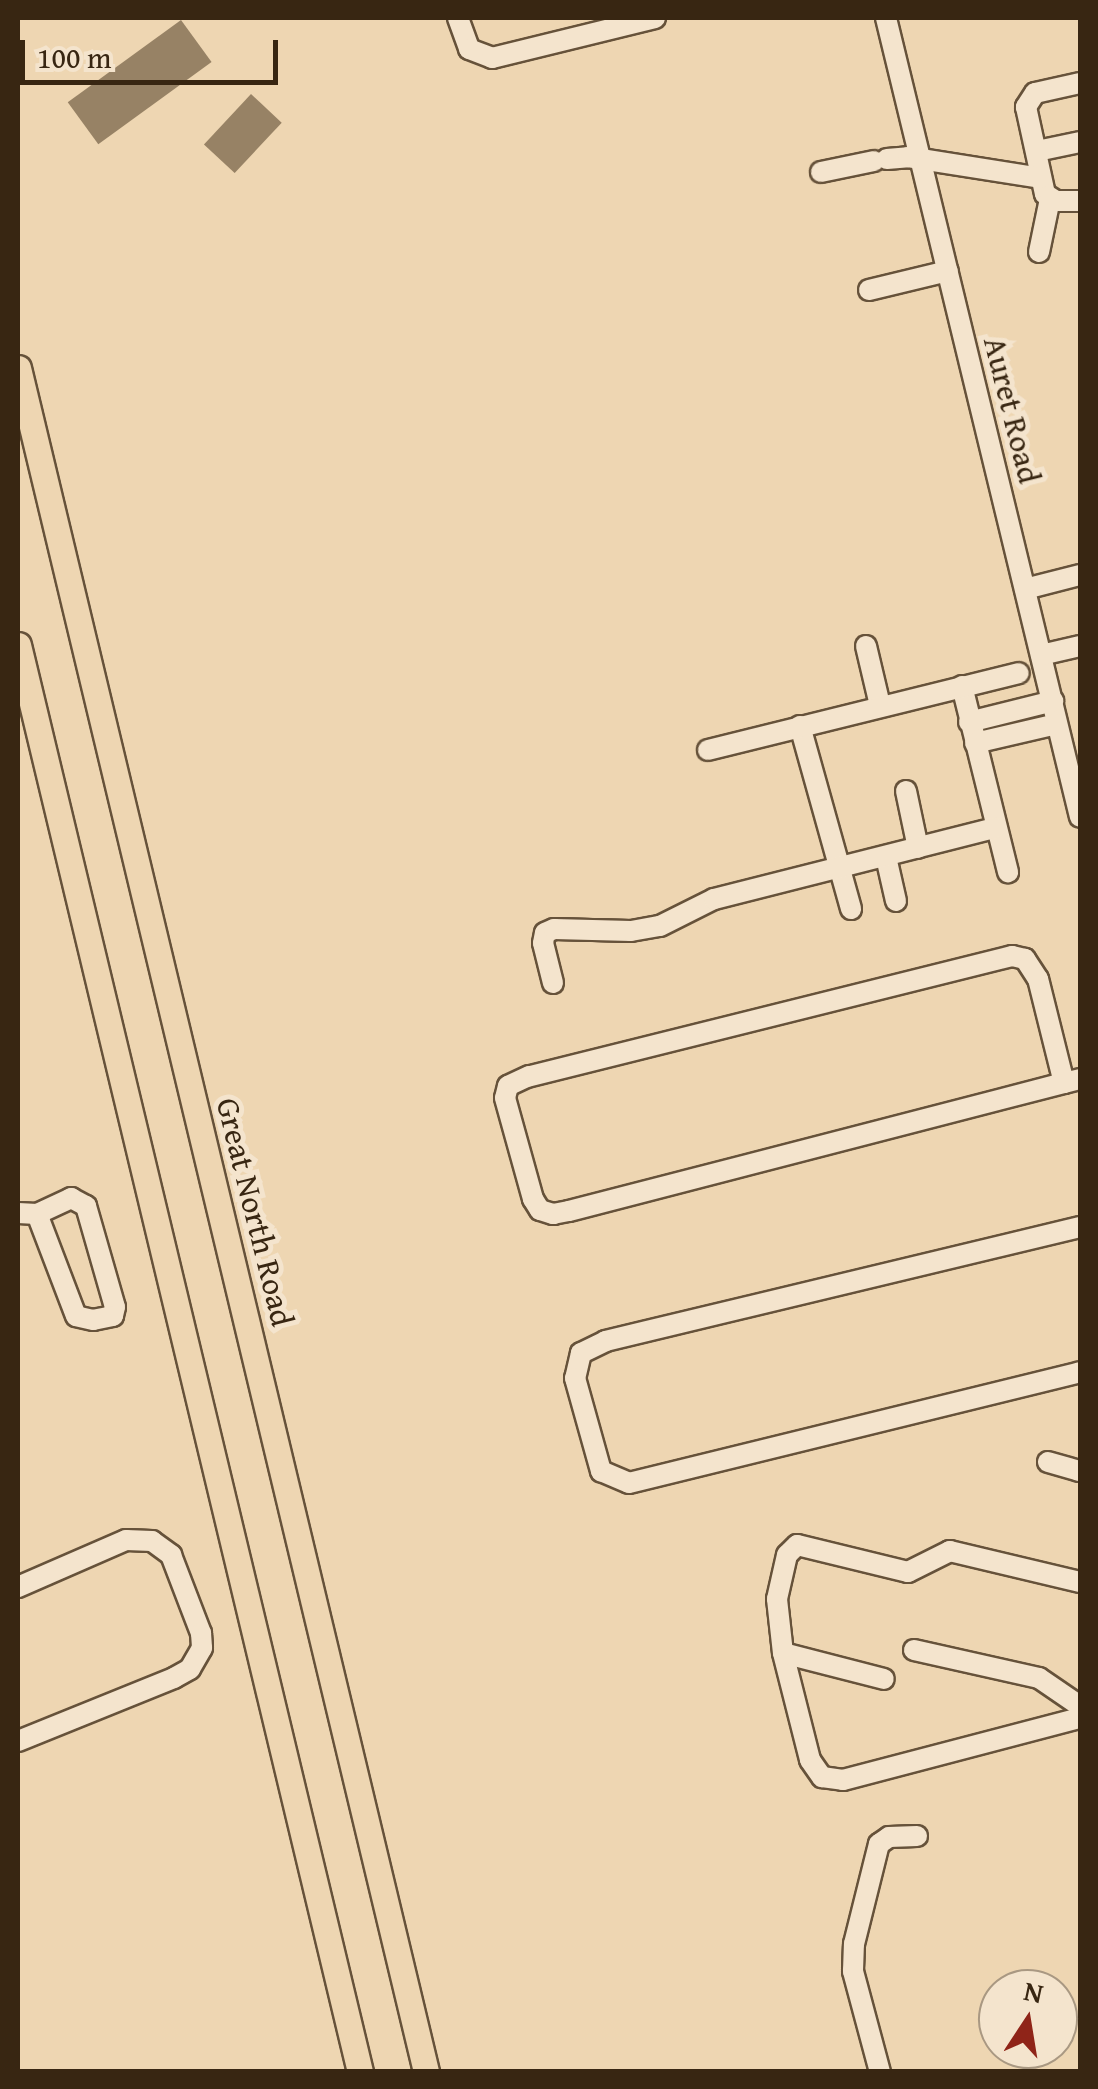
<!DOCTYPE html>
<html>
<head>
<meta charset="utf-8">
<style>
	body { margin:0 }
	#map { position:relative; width:1098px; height:2089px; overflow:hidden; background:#eed6b2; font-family:"Gentium Book Plus",serif }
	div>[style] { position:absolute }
	.building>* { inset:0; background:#978265; transform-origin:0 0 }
	.roads { filter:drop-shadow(2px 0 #66523a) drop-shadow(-2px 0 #66523a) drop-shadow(0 2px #66523a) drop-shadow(0 -2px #66523a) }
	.minor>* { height:20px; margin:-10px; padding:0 10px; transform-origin:10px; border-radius:10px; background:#f4e4cd }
	.major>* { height:25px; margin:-12.5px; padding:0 12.5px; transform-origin:12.5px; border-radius:12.5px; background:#eed6b2 }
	span { translate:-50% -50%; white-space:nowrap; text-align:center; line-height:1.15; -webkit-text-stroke:10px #f4e4cd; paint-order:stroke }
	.street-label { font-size:32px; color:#382612 }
	.frame { position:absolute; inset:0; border:20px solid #382612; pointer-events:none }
	.north { position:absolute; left:978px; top:1969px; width:100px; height:100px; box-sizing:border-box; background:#f4e4cd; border:2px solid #a99882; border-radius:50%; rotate:12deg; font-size:28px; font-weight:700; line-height:40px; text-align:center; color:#382612 }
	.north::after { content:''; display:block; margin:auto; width:35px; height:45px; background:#8f2418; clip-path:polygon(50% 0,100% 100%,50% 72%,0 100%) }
	.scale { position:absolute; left:20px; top:40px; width:258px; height:45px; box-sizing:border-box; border:5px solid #382612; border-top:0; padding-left:12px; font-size:30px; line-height:35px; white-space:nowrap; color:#382612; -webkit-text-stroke:8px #f4e4cd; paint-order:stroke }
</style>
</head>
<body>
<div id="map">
	<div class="building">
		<i style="left:181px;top:20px;width:52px;height:140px;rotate:54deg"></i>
		<i style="left:251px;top:94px;width:42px;height:69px;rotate:43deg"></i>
	</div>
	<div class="roads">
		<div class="minor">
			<i style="left:458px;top:18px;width:33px;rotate:70deg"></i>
			<i style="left:469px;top:49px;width:25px;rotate:21deg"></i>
			<i style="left:492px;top:58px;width:168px;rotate:-13.8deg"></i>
			<i style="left:886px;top:18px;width:822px;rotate:76.35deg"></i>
			<i style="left:1080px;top:83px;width:46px;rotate:167.5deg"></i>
			<i style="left:1035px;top:93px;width:17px;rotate:123deg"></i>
			<i style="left:1026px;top:107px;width:89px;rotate:77.7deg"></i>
			<i style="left:1045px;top:194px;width:13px;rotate:32deg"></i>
			<i style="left:1056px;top:201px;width:24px"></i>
			<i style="left:1037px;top:151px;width:44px;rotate:-11.8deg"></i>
			<i style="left:887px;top:159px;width:21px;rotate:-5deg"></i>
			<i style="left:908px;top:157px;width:134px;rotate:9deg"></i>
			<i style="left:821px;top:172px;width:54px;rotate:-11.7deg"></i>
			<i style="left:1039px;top:252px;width:54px;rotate:-78.3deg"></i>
			<i style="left:869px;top:290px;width:81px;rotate:-13.5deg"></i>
			<i style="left:1025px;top:589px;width:57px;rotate:-14.3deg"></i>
			<i style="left:866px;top:646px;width:61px;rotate:76.7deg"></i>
			<i style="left:1041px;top:655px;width:40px;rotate:-13deg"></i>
			<i style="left:962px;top:686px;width:192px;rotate:76.1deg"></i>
			<i style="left:969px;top:722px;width:87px;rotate:-14deg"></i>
			<i style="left:800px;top:726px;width:190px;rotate:74.4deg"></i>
			<i style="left:975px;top:743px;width:84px;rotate:-13deg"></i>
			<i style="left:708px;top:750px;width:320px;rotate:-13.9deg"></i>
			<i style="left:906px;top:791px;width:58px;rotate:78.1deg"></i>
			<i style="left:886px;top:857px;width:45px;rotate:77.2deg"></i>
			<i style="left:553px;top:983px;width:41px;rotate:-104deg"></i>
			<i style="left:543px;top:943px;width:10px;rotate:-79deg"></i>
			<i style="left:545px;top:933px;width:10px;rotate:-24deg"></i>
			<i style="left:554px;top:929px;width:77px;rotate:1.5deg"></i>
			<i style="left:631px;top:931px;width:29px;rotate:-10deg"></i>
			<i style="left:660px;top:926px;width:60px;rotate:-26.6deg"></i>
			<i style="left:714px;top:899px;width:290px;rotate:-14.2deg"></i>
			<i style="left:1064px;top:1083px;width:107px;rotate:-104deg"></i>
			<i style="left:1038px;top:979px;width:24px;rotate:-123deg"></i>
			<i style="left:1025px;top:959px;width:13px;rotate:-167deg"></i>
			<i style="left:1012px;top:956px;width:498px;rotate:166deg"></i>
			<i style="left:529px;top:1076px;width:23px;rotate:155deg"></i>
			<i style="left:508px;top:1086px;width:12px;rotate:104deg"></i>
			<i style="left:505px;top:1098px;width:105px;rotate:74.5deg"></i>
			<i style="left:533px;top:1199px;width:13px;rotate:58deg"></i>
			<i style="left:540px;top:1210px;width:14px;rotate:17deg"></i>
			<i style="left:553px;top:1214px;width:16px;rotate:-11deg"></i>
			<i style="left:569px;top:1211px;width:511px;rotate:-14.5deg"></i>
			<i style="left:1064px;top:1083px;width:16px;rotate:-14deg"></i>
			<i style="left:18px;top:1213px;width:19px;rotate:3deg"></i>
			<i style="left:37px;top:1214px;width:38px;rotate:-25deg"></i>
			<i style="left:71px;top:1198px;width:17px;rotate:28deg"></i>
			<i style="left:86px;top:1206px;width:105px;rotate:74deg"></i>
			<i style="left:115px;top:1307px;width:9px;rotate:103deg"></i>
			<i style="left:113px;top:1316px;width:20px;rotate:169deg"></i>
			<i style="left:93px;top:1320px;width:17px;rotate:-167deg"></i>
			<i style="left:76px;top:1316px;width:109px;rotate:-110.9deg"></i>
			<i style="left:1080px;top:1227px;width:488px;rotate:166.5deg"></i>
			<i style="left:606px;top:1341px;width:28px;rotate:154deg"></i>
			<i style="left:581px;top:1353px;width:26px;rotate:103deg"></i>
			<i style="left:575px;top:1378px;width:97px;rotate:74.4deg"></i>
			<i style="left:601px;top:1471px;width:30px;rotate:23deg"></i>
			<i style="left:629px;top:1483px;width:464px;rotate:-13.8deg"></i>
			<i style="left:1048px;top:1462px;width:33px;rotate:16deg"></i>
			<i style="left:1080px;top:1582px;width:134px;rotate:-166.6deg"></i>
			<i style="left:950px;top:1551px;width:47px;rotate:153.4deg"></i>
			<i style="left:908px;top:1572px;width:114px;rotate:-166.3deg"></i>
			<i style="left:797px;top:1545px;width:14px;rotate:135deg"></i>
			<i style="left:787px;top:1555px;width:45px;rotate:102.8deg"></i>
			<i style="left:777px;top:1599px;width:54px;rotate:83.7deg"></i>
			<i style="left:783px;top:1653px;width:110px;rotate:75.8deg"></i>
			<i style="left:810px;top:1760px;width:21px;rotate:55deg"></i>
			<i style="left:822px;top:1777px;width:21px;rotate:8deg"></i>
			<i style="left:843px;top:1780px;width:245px;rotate:-14.7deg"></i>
			<i style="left:18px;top:1587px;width:118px;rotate:-23.5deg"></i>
			<i style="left:126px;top:1540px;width:26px;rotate:2deg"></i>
			<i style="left:152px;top:1541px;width:24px;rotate:36deg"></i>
			<i style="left:171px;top:1555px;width:84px;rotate:69deg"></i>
			<i style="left:201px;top:1633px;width:15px;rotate:86deg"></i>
			<i style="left:202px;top:1648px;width:24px;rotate:120deg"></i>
			<i style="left:190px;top:1669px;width:18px;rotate:151deg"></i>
			<i style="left:174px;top:1678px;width:168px;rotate:158deg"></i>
			<i style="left:914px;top:1650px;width:128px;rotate:12.6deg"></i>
			<i style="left:1039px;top:1678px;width:50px;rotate:34.3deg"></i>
			<i style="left:783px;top:1653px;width:104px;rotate:14.4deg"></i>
			<i style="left:880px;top:2072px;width:105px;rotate:-105deg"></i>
			<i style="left:853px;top:1971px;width:27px;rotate:-88deg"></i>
			<i style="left:854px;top:1944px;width:103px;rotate:-76deg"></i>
			<i style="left:879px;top:1844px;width:12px;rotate:-35deg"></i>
			<i style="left:889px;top:1837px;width:28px;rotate:-2deg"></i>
		</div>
		<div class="major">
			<i style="left:18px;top:368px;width:1752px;rotate:76.53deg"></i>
			<i style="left:18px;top:645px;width:1467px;rotate:76.52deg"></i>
		</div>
	</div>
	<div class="street-label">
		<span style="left:1012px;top:410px;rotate:76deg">Auret Road</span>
		<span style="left:255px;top:1212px;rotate:76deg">Great North Road</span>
	</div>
	<div class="frame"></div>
	<div class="north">N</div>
	<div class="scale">100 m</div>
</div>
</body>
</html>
